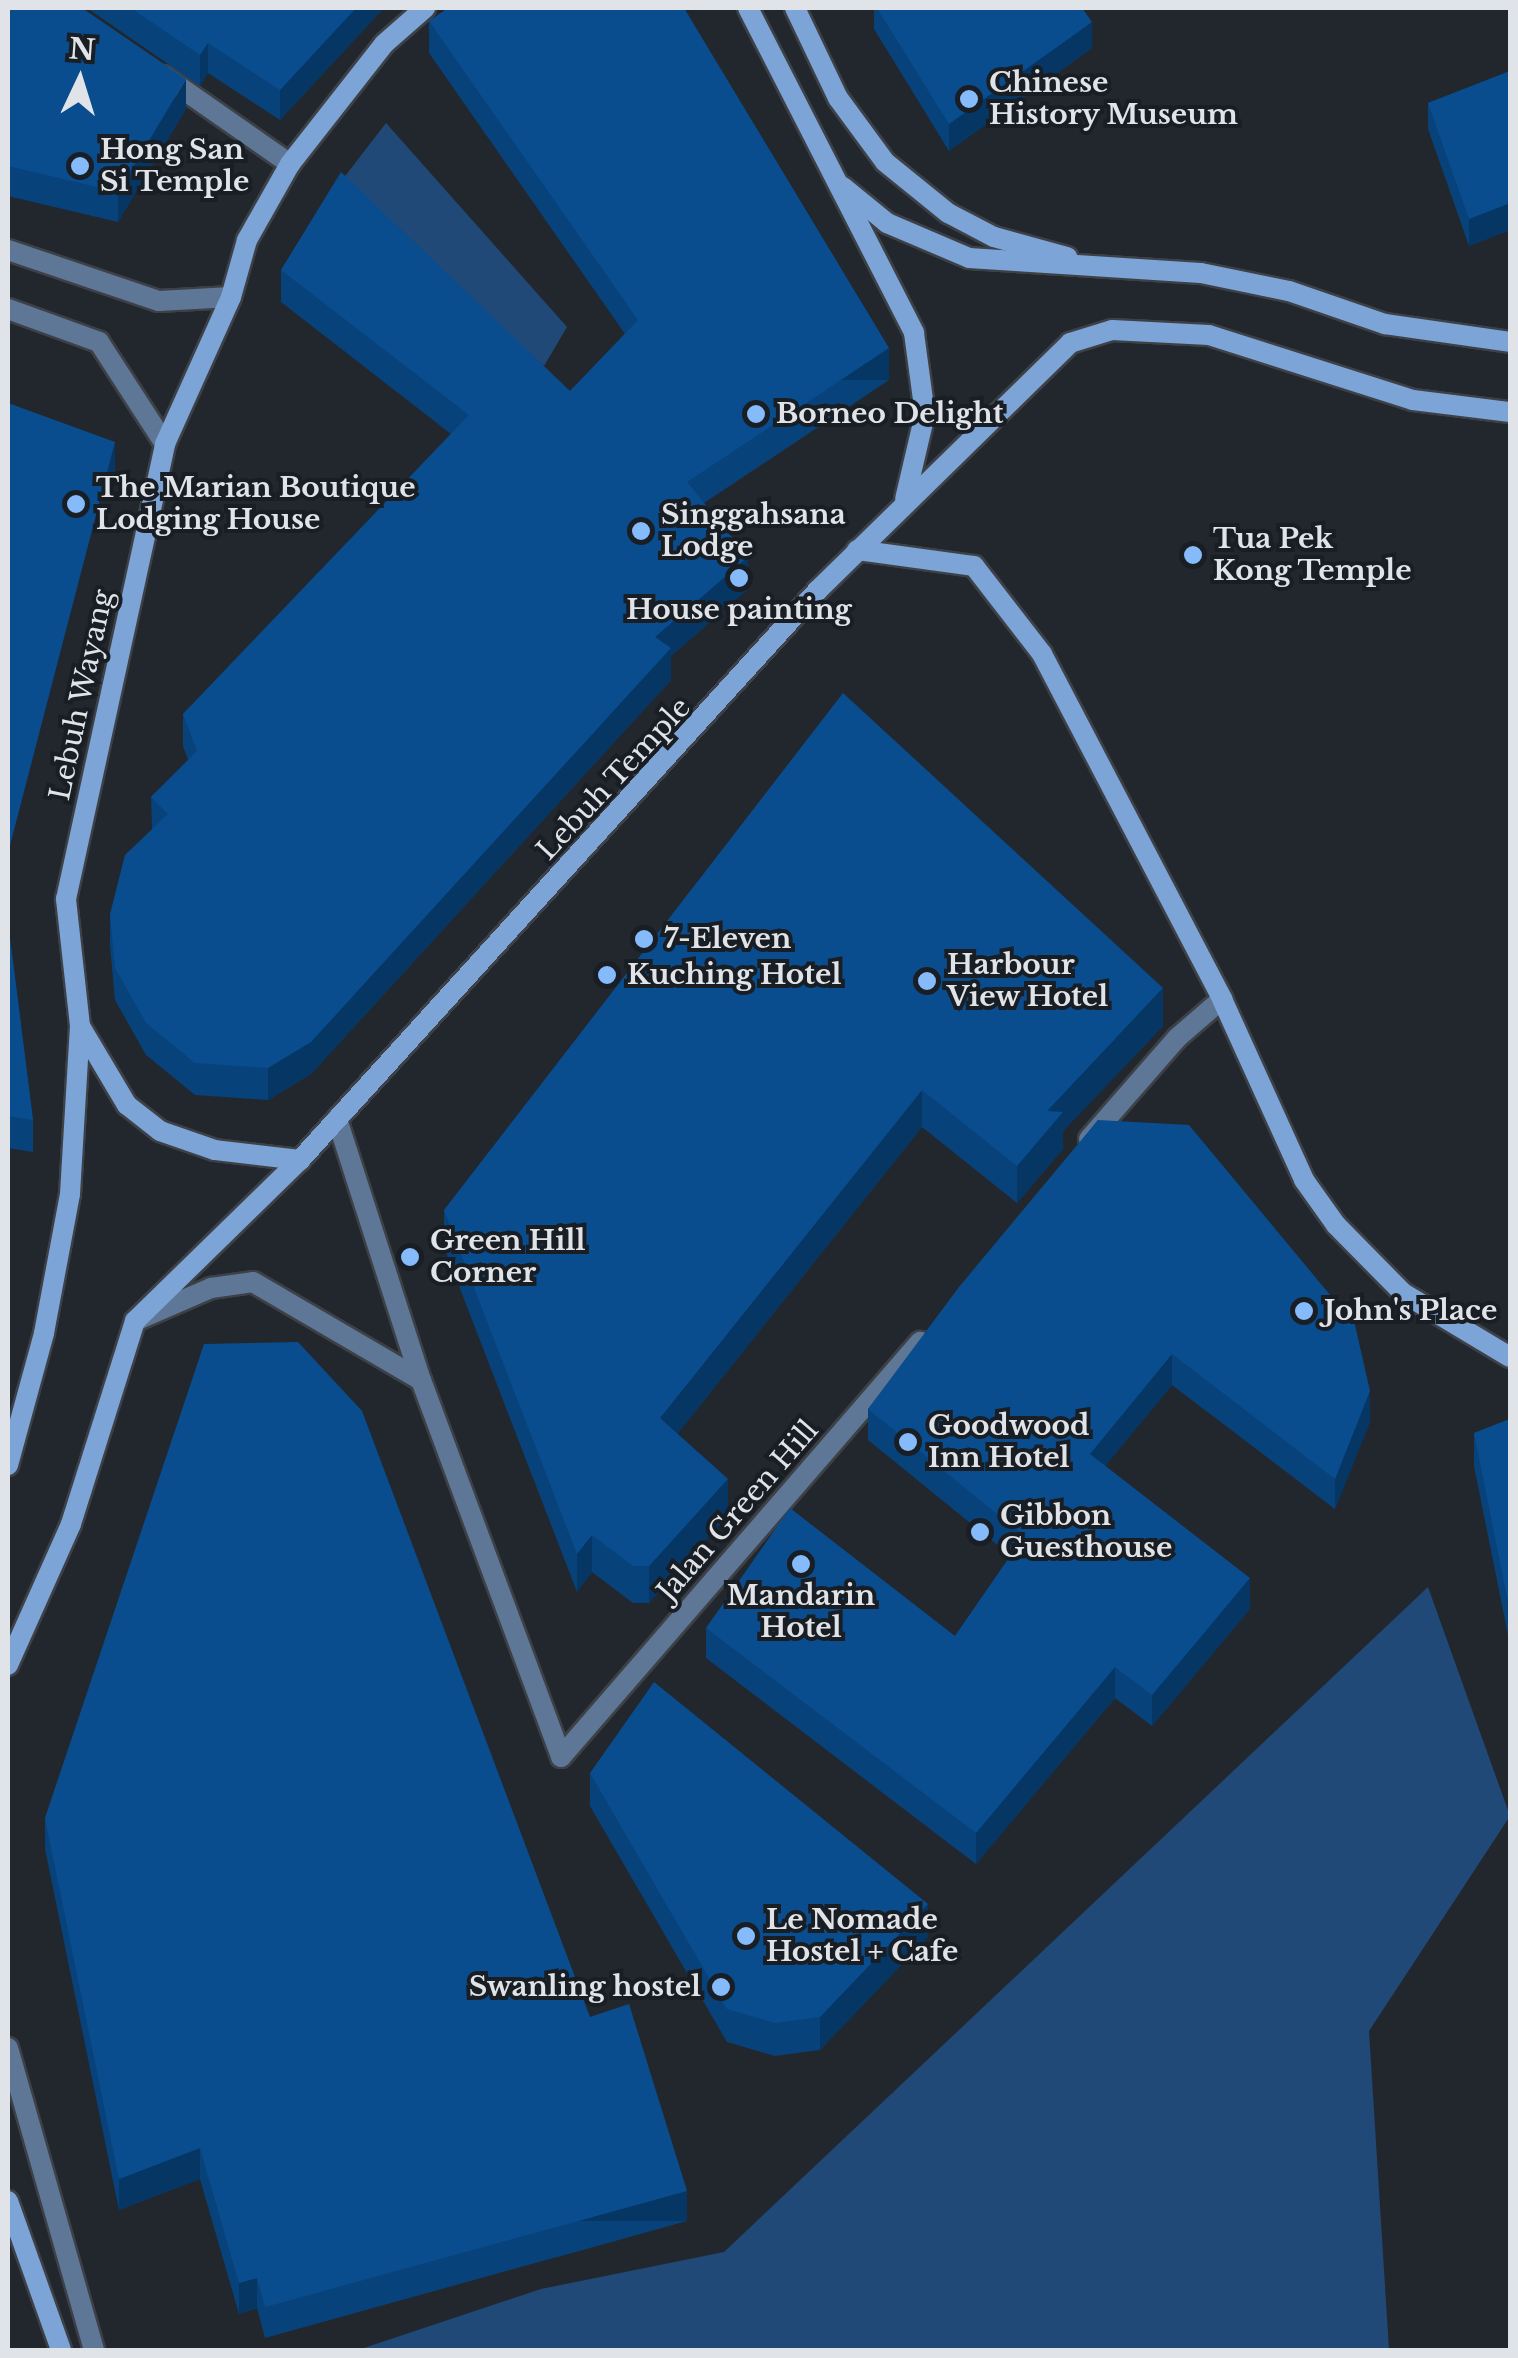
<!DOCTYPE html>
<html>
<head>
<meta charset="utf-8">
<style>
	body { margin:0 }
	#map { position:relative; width:1518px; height:2358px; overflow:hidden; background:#22272d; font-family:"Libre Baskerville",serif }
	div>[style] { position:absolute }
	.green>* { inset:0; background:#214978 }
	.roads { filter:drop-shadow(2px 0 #3d4147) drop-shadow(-2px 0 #3d4147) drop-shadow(0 2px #3d4147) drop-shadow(0 -2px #3d4147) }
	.minor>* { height:20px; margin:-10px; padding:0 10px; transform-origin:10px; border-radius:10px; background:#5e7796 }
	.tertiary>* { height:20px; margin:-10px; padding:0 10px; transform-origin:10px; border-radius:10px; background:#5e7796 }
	.secondary>* { height:20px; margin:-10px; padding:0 10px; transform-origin:10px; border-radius:10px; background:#7ca4d6 }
	.wall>* { inset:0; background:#08427b }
	.shaded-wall>* { inset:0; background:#063664; transform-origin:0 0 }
	.building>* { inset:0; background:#094d8f }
	.dots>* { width:28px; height:28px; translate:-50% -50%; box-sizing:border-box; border:5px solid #191e24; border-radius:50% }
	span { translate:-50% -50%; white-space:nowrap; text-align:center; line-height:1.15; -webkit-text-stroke:8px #191e24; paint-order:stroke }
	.poi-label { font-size:28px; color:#e0e4e8; font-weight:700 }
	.left { translate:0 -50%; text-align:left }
	.right { translate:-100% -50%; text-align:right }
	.street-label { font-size:28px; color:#e0e4e8 }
	.frame { position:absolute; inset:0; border:10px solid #e0e4e8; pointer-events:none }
	.north { position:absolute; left:30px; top:30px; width:100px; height:100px; -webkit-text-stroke:8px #191e24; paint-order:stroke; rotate:4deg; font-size:28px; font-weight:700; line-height:40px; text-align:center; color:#e0e4e8 }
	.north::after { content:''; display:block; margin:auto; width:35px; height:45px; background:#e0e4e8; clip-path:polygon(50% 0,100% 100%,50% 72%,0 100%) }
</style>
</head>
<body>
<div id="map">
	<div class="green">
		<i style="clip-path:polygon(386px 123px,567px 327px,544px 366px,339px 184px)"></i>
		<i style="clip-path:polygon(1428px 1587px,1510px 1816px,1369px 2031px,1389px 2350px,358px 2350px,541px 2289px,724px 2252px)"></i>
	</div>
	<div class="roads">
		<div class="minor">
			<i style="left:164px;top:76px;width:154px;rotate:34.9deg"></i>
			<i style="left:337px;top:1119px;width:274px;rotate:72.2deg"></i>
			<i style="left:421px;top:1380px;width:402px;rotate:69.6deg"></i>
			<i style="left:561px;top:1757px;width:549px;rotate:-49.14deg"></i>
			<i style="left:1089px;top:1139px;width:134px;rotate:-48.9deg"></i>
			<i style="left:1177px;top:1038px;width:60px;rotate:-40.9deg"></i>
			<i style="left:137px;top:1320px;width:81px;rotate:-23.4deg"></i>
			<i style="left:211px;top:1288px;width:42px;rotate:-8.1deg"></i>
			<i style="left:253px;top:1282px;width:194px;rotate:30.3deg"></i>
			<i style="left:8px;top:2048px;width:314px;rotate:74.1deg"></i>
		</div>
		<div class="tertiary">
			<i style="left:8px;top:250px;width:159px;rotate:18.7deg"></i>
			<i style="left:159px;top:301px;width:72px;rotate:-3.2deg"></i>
			<i style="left:8px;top:309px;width:97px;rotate:19.9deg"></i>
			<i style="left:99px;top:342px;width:121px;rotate:57.1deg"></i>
		</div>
		<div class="secondary">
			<i style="left:748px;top:8px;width:365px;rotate:62.9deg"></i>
			<i style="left:914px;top:333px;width:82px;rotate:82.3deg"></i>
			<i style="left:925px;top:414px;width:87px;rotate:103.2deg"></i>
			<i style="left:795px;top:8px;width:100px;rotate:64.5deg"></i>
			<i style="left:838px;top:98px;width:79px;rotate:53.7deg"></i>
			<i style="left:885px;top:162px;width:81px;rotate:39deg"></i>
			<i style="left:948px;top:213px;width:52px;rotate:27.6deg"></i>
			<i style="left:994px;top:237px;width:76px;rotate:15.3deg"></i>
			<i style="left:843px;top:187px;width:57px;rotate:39.3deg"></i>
			<i style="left:887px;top:223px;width:89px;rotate:23.1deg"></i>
			<i style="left:969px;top:258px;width:232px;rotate:3.7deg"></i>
			<i style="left:1201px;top:273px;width:90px;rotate:11.6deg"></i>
			<i style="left:1289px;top:291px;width:102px;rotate:19deg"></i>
			<i style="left:1385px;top:324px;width:126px;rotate:8.2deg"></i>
			<i style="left:857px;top:550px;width:118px;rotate:7.8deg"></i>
			<i style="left:974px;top:566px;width:111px;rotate:52.3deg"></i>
			<i style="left:1042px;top:654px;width:389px;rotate:62.4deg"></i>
			<i style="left:1222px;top:999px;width:199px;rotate:65.6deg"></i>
			<i style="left:1304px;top:1180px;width:55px;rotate:54.6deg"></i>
			<i style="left:1336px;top:1225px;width:95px;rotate:45.4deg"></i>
			<i style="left:1403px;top:1293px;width:125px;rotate:30.9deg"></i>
			<i style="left:80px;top:1026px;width:92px;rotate:59.3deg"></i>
			<i style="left:127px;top:1105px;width:42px;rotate:38.2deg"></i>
			<i style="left:160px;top:1131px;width:58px;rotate:19.1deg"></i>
			<i style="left:215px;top:1150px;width:86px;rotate:6.7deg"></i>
			<i style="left:8px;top:1465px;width:137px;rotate:-74.7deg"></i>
			<i style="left:44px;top:1333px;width:141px;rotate:-79.4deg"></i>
			<i style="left:70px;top:1194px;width:168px;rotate:-86.6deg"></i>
			<i style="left:80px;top:1026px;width:128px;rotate:-96.3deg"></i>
			<i style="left:66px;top:899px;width:466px;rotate:-77.7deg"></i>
			<i style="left:165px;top:444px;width:161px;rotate:-65.8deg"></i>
			<i style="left:231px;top:297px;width:59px;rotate:-74.3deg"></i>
			<i style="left:247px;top:240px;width:87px;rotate:-60.5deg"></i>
			<i style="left:290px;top:164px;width:152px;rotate:-51.9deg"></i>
			<i style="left:384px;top:44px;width:55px;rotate:-41.3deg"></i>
			<i style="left:8px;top:1665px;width:154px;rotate:-65.9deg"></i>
			<i style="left:71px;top:1524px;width:213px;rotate:-72.5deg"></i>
			<i style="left:135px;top:1321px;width:231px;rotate:-44.3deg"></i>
			<i style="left:300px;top:1160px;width:770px;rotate:-47.74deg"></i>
			<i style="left:818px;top:590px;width:353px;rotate:-44.4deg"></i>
			<i style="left:1070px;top:343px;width:44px;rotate:-17.2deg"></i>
			<i style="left:1112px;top:330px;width:97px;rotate:3deg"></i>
			<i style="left:1209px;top:335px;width:214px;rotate:17.7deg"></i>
			<i style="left:1413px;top:400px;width:98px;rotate:7.1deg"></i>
			<i style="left:8px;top:2201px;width:158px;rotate:70.4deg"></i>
		</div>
	</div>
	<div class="wall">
		<i style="clip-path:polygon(8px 8px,186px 109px,118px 222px,8px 196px)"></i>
		<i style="clip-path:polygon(87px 8px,384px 8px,280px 120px,208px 73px,200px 86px)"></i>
		<i style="clip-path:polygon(874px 8px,1082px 8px,1092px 48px,949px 151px,874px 29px)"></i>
		<i style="clip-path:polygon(429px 21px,889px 380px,704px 503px,748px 589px,671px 656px,671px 680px,311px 1074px,268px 1100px,195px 1095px,146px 1055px,115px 1000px,110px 946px,110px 914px,152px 829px,151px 797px,188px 760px,183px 746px,183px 714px,451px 434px,281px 302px,281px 270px,570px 391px,625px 334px,429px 53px)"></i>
		<i style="clip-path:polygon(1510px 71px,1510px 230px,1469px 246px,1428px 129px,1428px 103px)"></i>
		<i style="clip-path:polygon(8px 922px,33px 1120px,33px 1152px,8px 1148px)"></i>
		<i style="clip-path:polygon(1163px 1026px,1063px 1131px,1063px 1149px,1017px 1203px,922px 1127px,677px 1434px,728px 1516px,649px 1603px,633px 1603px,592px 1572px,577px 1592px,444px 1247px,444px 1210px)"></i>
		<i style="clip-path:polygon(1098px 1120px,1370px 1422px,1335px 1509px,1172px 1385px,1105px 1466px,1250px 1609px,1152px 1726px,1115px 1698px,976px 1864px,706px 1658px,706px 1628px,955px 1636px,1011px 1556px,868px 1440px,868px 1409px)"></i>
		<i style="clip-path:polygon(1510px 1419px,1510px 1645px,1474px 1466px,1474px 1433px)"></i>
		<i style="clip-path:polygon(590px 1773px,928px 1937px,820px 2050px,775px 2056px,727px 2042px,590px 1806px)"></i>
		<i style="clip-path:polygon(45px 1818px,590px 2017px,687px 2221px,265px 2338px,257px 2308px,239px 2314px,200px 2179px,119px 2210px,45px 1849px)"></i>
	</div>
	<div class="shaded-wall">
		<i style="clip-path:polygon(356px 8px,384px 8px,280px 120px,280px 90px)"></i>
		<i style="clip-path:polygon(1092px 22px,1092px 48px,949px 151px,949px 124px)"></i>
		<i style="clip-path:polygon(208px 43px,208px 73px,200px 86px,200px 55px)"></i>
		<i style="clip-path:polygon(186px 79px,186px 109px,118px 222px,118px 192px)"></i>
		<i style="clip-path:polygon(1510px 203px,1510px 230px,1469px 246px,1469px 219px)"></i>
		<i style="left:889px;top:348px;width:32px;height:242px;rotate:90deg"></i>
		<i style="left:115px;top:442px;width:32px;height:425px;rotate:90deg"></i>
		<i style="clip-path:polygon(748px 557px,748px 589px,671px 656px,671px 680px,311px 1074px,268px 1100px,268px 1068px,655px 637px)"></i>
		<i style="clip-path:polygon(1163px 988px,1163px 1026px,1063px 1131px,1063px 1149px,1017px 1203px,1017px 1166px,1047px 1111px)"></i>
		<i style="clip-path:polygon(922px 1090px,922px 1127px,660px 1456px,660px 1418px)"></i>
		<i style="clip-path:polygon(1172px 1354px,1172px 1385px,1090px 1485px,1090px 1454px)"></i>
		<i style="clip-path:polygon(1370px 1391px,1370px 1422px,1335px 1509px,1335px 1479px)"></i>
		<i style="clip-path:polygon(728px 1479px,728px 1516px,649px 1603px,649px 1566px)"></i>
		<i style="clip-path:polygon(592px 1535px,592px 1572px,577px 1592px,577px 1554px)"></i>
		<i style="clip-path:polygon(1250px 1578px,1250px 1609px,1152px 1726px,1152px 1695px)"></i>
		<i style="clip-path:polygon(1115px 1667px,1115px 1698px,976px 1864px,976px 1833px)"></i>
		<i style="clip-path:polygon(928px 1904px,928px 1937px,820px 2050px,820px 2017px)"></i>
		<i style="clip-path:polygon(200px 2148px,200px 2179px,119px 2210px,119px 2179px)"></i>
		<i style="left:687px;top:2191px;width:30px;height:438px;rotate:90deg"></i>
		<i style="clip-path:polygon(257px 2278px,257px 2308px,239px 2314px,239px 2283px)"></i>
	</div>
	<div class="building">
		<i style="clip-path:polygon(8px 8px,82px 8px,186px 79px,118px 192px,8px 166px)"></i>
		<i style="clip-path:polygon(131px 8px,356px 8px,280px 90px,208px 43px,200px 55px)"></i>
		<i style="clip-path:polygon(448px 8px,684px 8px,889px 348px,687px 482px,748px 557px,655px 637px,671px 648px,311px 1042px,268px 1068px,195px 1063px,146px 1023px,115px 968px,110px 914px,125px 855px,168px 814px,151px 797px,197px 751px,183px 714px,469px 415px,281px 270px,341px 172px,570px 391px,638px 320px,429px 21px)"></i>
		<i style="clip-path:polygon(877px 8px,1082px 8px,1092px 22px,949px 124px)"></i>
		<i style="clip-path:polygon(1510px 71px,1510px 203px,1469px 219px,1428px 103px)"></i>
		<i style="clip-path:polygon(8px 403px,115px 442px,8px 853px)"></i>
		<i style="clip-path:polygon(843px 693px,1163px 988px,1047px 1111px,1063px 1112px,1017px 1166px,922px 1090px,660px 1418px,728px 1479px,649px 1566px,633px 1566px,592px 1535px,577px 1554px,444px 1210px)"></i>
		<i style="clip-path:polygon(8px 922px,33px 1120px,8px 1116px)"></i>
		<i style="clip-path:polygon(1098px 1120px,1189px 1125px,1355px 1325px,1370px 1391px,1335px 1479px,1172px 1354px,1090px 1454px,1250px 1578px,1152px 1695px,1115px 1667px,976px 1833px,706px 1628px,790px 1508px,955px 1636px,1024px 1536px,868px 1409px,959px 1287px)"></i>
		<i style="clip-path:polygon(298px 1342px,362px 1411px,590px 2017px,629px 2004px,687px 2191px,265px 2307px,257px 2278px,239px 2283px,200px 2148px,119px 2179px,45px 1818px,204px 1344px)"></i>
		<i style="clip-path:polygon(1510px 1419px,1510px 1612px,1474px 1433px)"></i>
		<i style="clip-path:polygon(654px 1682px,928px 1904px,820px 2017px,775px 2023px,727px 2009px,590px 1773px)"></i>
	</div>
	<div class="dots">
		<i style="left:969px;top:99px;background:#86bbfb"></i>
		<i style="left:80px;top:166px;background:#86bbfb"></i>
		<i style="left:756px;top:414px;background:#86bbfb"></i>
		<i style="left:76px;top:504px;background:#86bbfb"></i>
		<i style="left:641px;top:531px;background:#86bbfb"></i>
		<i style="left:1193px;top:555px;background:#86bbfb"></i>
		<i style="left:739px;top:578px;background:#86bbfb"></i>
		<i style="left:644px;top:939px;background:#86bbfb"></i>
		<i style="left:607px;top:975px;background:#86bbfb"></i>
		<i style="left:927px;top:981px;background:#86bbfb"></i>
		<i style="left:410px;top:1257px;background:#86bbfb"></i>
		<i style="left:1304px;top:1311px;background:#86bbfb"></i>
		<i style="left:908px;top:1442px;background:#86bbfb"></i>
		<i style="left:980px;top:1532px;background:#86bbfb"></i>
		<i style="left:801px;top:1564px;background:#86bbfb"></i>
		<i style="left:746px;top:1936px;background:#86bbfb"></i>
		<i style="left:721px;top:1987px;background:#86bbfb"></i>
	</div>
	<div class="poi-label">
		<span class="left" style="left:989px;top:99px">Chinese<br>History Museum</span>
		<span class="left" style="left:100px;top:166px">Hong San<br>Si Temple</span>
		<span class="left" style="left:776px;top:414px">Borneo Delight</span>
		<span class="left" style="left:96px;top:504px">The Marian Boutique<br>Lodging House</span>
		<span class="left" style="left:661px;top:531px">Singgahsana<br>Lodge</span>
		<span class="left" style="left:1213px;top:555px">Tua Pek<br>Kong Temple</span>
		<span style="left:739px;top:610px">House painting</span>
		<span class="left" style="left:664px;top:939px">7-Eleven</span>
		<span class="left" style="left:947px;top:981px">Harbour<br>View Hotel</span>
		<span class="left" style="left:627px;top:975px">Kuching Hotel</span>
		<span class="left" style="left:430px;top:1257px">Green Hill<br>Corner</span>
		<span class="left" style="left:1324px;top:1311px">John's Place</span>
		<span class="left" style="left:928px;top:1442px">Goodwood<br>Inn Hotel</span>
		<span class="left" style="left:1000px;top:1532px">Gibbon<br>Guesthouse</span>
		<span style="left:801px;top:1612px">Mandarin<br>Hotel</span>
		<span class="left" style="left:766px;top:1936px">Le Nomade<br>Hostel + Cafe</span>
		<span class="right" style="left:701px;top:1987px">Swanling hostel</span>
	</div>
	<div class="street-label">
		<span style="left:82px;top:695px;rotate:-78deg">Lebuh Wayang</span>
		<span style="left:614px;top:779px;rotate:-47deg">Lebuh Temple</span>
		<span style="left:738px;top:1511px;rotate:-49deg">Jalan Green Hill</span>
	</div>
	<div class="frame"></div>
	<div class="north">N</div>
</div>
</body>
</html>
